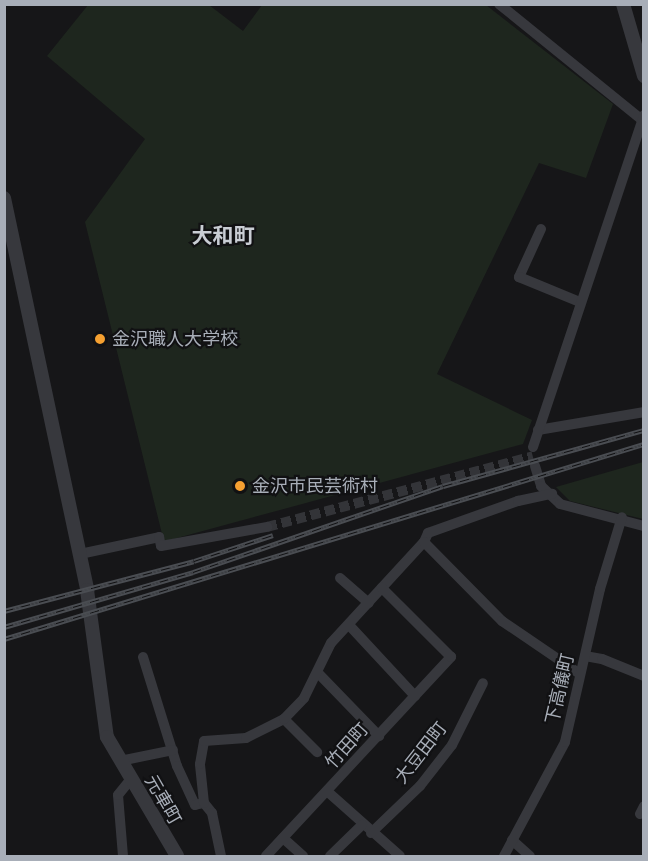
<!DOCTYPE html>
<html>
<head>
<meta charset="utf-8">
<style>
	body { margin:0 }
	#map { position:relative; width:648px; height:861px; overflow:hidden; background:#161618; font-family:"Space Grotesk","Noto Sans JP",sans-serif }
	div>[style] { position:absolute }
	.green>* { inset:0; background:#1e261e }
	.minor-tunnel>* { height:10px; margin-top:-5px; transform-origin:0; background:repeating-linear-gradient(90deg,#333438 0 10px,transparent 0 15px) }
	.minor>* { height:10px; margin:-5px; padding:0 5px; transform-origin:5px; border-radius:5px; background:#37383d }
	.tertiary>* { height:14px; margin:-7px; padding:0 7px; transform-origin:7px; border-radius:7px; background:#37383d }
	.rail>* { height:5px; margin-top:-2.5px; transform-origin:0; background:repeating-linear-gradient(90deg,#111113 0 9px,#4a4d52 0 18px); box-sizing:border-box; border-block:2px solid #4a4d52 }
	.dots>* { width:16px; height:16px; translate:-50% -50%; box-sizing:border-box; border:3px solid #111113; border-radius:50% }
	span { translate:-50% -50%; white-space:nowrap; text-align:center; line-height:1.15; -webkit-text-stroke:4.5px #111113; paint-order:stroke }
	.poi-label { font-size:18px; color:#a8aeb8 }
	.left { translate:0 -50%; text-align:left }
	.street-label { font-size:18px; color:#a8aeb8 }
	.quarter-label { font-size:21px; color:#c9cdd4; font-weight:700 }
	.frame { position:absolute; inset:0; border:6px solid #a8aeb8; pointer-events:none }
</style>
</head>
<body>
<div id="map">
	<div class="green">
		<i style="clip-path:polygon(88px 5px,209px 5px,243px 31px,262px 5px,486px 5px,613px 104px,586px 178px,539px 163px,437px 374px,532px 420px,523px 444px,166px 541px,163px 538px,85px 222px,145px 139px,47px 56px)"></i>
		<i style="clip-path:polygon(643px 462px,643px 519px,570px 501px,556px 487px)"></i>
	</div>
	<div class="minor-tunnel">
		<i style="left:267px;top:527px;width:275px;rotate:-14.9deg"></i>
	</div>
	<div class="minor">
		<i style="left:499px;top:4px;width:184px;rotate:39deg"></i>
		<i style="left:541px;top:229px;width:53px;rotate:114.6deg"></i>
		<i style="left:519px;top:277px;width:66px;rotate:22.3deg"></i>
		<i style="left:538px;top:430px;width:108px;rotate:-9.6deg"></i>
		<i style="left:533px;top:447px;width:350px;rotate:-71.5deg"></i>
		<i style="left:535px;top:466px;width:21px;rotate:73deg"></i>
		<i style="left:541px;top:486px;width:26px;rotate:43deg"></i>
		<i style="left:560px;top:504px;width:87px;rotate:14.7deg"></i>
		<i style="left:424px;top:542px;width:10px;rotate:-66deg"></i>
		<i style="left:428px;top:533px;width:96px;rotate:-19.6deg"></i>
		<i style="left:518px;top:501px;width:35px;rotate:-12deg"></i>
		<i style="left:80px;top:554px;width:81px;rotate:-12.1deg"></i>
		<i style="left:159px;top:537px;width:9px;rotate:77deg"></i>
		<i style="left:161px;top:546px;width:108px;rotate:-10.2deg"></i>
		<i style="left:340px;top:578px;width:38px;rotate:41deg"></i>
		<i style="left:349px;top:625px;width:97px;rotate:47.1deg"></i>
		<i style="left:585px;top:656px;width:17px;rotate:10deg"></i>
		<i style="left:602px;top:659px;width:45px;rotate:22deg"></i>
		<i style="left:143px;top:657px;width:114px;rotate:72.7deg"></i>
		<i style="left:177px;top:766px;width:43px;rotate:65.2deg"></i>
		<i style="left:195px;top:805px;width:9px;rotate:-13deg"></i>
		<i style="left:204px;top:803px;width:13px;rotate:51deg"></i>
		<i style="left:212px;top:813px;width:44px;rotate:78.2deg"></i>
		<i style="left:318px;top:673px;width:88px;rotate:45.9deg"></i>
		<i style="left:284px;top:719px;width:47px;rotate:45deg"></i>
		<i style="left:120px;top:761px;width:54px;rotate:-11.7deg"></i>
		<i style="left:328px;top:792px;width:96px;rotate:41.6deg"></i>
		<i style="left:204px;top:803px;width:39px;rotate:-96deg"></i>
		<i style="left:200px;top:764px;width:23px;rotate:-80deg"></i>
		<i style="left:204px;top:741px;width:42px;rotate:-4.1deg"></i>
		<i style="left:246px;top:738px;width:42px;rotate:-26.6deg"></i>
		<i style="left:284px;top:719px;width:29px;rotate:-46deg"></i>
		<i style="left:304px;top:698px;width:61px;rotate:-63.9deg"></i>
		<i style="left:331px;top:643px;width:137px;rotate:-47.4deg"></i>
		<i style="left:424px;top:542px;width:111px;rotate:45.4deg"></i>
		<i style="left:502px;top:621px;width:94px;rotate:34.2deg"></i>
		<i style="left:640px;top:814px;width:9px;rotate:-63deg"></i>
		<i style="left:371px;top:833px;width:68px;rotate:-43.8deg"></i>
		<i style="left:420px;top:786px;width:52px;rotate:-52deg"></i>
		<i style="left:452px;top:745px;width:69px;rotate:-63.4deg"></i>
		<i style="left:283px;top:838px;width:27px;rotate:42deg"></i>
		<i style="left:512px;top:840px;width:24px;rotate:42deg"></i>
		<i style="left:123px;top:856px;width:61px;rotate:-94.7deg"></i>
		<i style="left:118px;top:795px;width:19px;rotate:-51deg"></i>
		<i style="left:266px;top:856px;width:272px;rotate:-47.1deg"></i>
		<i style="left:451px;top:657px;width:98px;rotate:-135deg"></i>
		<i style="left:330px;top:856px;width:45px;rotate:-44.1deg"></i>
		<i style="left:504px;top:856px;width:129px;rotate:-61.8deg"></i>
		<i style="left:565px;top:742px;width:157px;rotate:-77.1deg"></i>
		<i style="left:600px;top:589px;width:75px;rotate:-73deg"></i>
	</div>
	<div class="tertiary">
		<i style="left:623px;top:4px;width:75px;rotate:73.7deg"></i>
		<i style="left:4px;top:198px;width:401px;rotate:78deg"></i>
		<i style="left:87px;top:590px;width:148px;rotate:82.3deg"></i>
		<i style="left:107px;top:737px;width:138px;rotate:59.5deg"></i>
	</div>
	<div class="rail">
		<i style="left:4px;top:611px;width:196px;rotate:-14.7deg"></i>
		<i style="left:194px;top:561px;width:83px;rotate:-18.2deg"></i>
		<i style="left:4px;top:627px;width:197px;rotate:-16.2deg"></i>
		<i style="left:193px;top:572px;width:264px;rotate:-19deg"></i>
		<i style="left:443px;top:486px;width:209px;rotate:-15.6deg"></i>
		<i style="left:4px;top:639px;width:669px;rotate:-16.95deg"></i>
	</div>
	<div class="dots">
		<i style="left:100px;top:339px;background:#f5a031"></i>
		<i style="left:240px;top:486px;background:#f5a031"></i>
	</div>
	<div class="poi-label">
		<span class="left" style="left:112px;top:339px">金沢職人大学校</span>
		<span class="left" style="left:252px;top:486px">金沢市民芸術村</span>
	</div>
	<div class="street-label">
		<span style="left:560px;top:689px;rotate:-77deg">下高儀町</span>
		<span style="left:347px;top:746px;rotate:-48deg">竹田町</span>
		<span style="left:421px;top:753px;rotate:-52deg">大豆田町</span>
		<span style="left:163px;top:800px;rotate:60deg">元車町</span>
	</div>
	<div class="quarter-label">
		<span style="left:223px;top:236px">大和町</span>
	</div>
	<div class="frame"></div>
</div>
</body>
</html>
